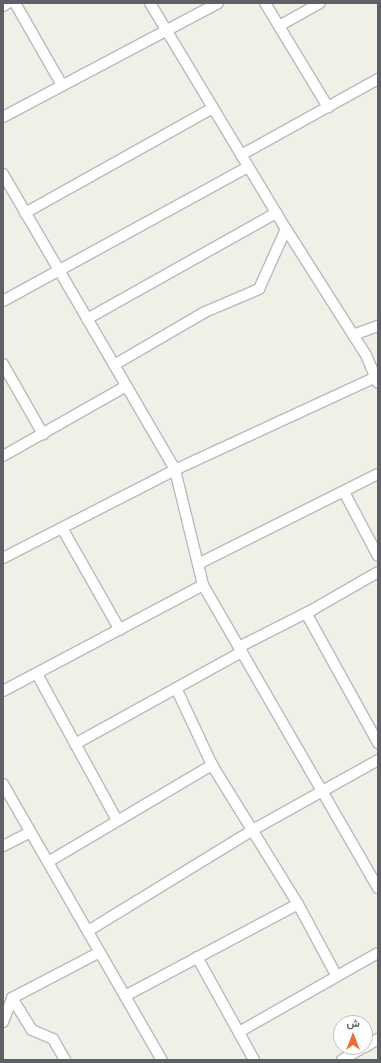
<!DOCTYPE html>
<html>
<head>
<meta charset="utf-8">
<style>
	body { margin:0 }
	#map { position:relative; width:381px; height:1063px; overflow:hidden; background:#f0f0e7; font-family:"Roboto Condensed",Vazirmatn,sans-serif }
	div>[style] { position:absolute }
	.roads { filter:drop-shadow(1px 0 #b9bac0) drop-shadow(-1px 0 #b9bac0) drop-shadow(0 1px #b9bac0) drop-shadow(0 -1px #b9bac0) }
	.minor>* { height:10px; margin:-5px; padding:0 5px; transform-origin:5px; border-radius:5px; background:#fff }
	span { translate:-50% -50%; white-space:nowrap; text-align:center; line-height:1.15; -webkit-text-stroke:3px #fff; paint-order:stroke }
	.frame { position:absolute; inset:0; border:4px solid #5e6067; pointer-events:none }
	.north { position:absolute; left:333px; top:1015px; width:40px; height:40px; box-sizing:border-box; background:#fff; border:1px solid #bfbfc2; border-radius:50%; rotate:0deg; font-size:11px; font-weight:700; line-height:16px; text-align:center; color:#5e6067 }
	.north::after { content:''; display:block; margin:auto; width:14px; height:18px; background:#ed6e30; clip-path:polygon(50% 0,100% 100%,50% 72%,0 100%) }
</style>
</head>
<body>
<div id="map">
	<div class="roads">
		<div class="minor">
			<i style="left:15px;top:3px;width:95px;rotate:60.2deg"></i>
			<i style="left:150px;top:3px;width:264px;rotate:59deg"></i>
			<i style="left:286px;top:229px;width:149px;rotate:57.6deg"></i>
			<i style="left:366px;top:355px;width:30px;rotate:67deg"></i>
			<i style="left:265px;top:3px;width:122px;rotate:58.8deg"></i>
			<i style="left:3px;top:6px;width:6px;rotate:-31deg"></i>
			<i style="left:279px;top:26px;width:47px;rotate:-29.3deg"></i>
			<i style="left:3px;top:117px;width:243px;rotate:-27.9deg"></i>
			<i style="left:241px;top:155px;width:157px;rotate:-29deg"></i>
			<i style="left:3px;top:174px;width:342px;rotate:59.8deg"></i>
			<i style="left:175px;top:470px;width:118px;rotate:76.3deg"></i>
			<i style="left:203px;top:585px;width:350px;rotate:60deg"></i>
			<i style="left:25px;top:213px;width:215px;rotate:-29.2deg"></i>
			<i style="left:3px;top:301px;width:279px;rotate:-28.7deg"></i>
			<i style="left:87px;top:319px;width:217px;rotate:-29.3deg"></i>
			<i style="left:353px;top:335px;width:27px;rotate:-20deg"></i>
			<i style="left:3px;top:364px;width:81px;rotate:60.3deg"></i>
			<i style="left:114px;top:365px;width:105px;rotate:-30.2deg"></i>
			<i style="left:205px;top:312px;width:59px;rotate:-23.1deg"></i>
			<i style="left:259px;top:289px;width:66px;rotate:-65.8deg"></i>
			<i style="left:3px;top:456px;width:142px;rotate:-29.6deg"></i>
			<i style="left:344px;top:492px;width:72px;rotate:62deg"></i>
			<i style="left:62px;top:528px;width:117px;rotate:60.4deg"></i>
			<i style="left:3px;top:558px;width:198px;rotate:-27.1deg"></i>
			<i style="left:179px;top:468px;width:217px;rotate:-24.8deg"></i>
			<i style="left:198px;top:564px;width:201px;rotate:-26.6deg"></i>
			<i style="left:306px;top:613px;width:149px;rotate:61deg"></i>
			<i style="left:239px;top:647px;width:82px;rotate:-26.9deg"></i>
			<i style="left:312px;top:610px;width:76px;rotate:-29.9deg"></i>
			<i style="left:37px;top:674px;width:166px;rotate:61.3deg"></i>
			<i style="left:176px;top:688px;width:85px;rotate:64.9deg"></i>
			<i style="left:212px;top:765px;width:163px;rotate:58.3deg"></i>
			<i style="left:298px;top:904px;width:81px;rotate:61.8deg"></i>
			<i style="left:3px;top:691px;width:226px;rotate:-27.9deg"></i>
			<i style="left:75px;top:744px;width:191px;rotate:-28.9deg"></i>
			<i style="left:3px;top:784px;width:319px;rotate:60.1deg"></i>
			<i style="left:3px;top:846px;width:31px;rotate:-27deg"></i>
			<i style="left:48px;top:862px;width:191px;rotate:-30.6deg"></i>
			<i style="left:88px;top:931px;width:191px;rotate:-31.5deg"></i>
			<i style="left:251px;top:831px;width:145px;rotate:-29.2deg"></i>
			<i style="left:197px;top:957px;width:118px;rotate:61deg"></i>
			<i style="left:125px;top:996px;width:196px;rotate:-28deg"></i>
			<i style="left:12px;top:998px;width:38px;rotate:58deg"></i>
			<i style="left:32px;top:1030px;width:23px;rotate:23deg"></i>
			<i style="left:53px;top:1039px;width:24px;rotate:60deg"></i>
			<i style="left:3px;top:1022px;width:26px;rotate:-69deg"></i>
			<i style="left:12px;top:998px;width:99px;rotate:-27.6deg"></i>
			<i style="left:239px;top:1032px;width:160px;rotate:-29.6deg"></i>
			<i style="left:365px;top:1047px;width:15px;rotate:-32deg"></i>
			<i style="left:342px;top:1060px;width:26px;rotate:-31deg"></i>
		</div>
	</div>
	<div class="frame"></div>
	<div class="north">ش</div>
</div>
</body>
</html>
